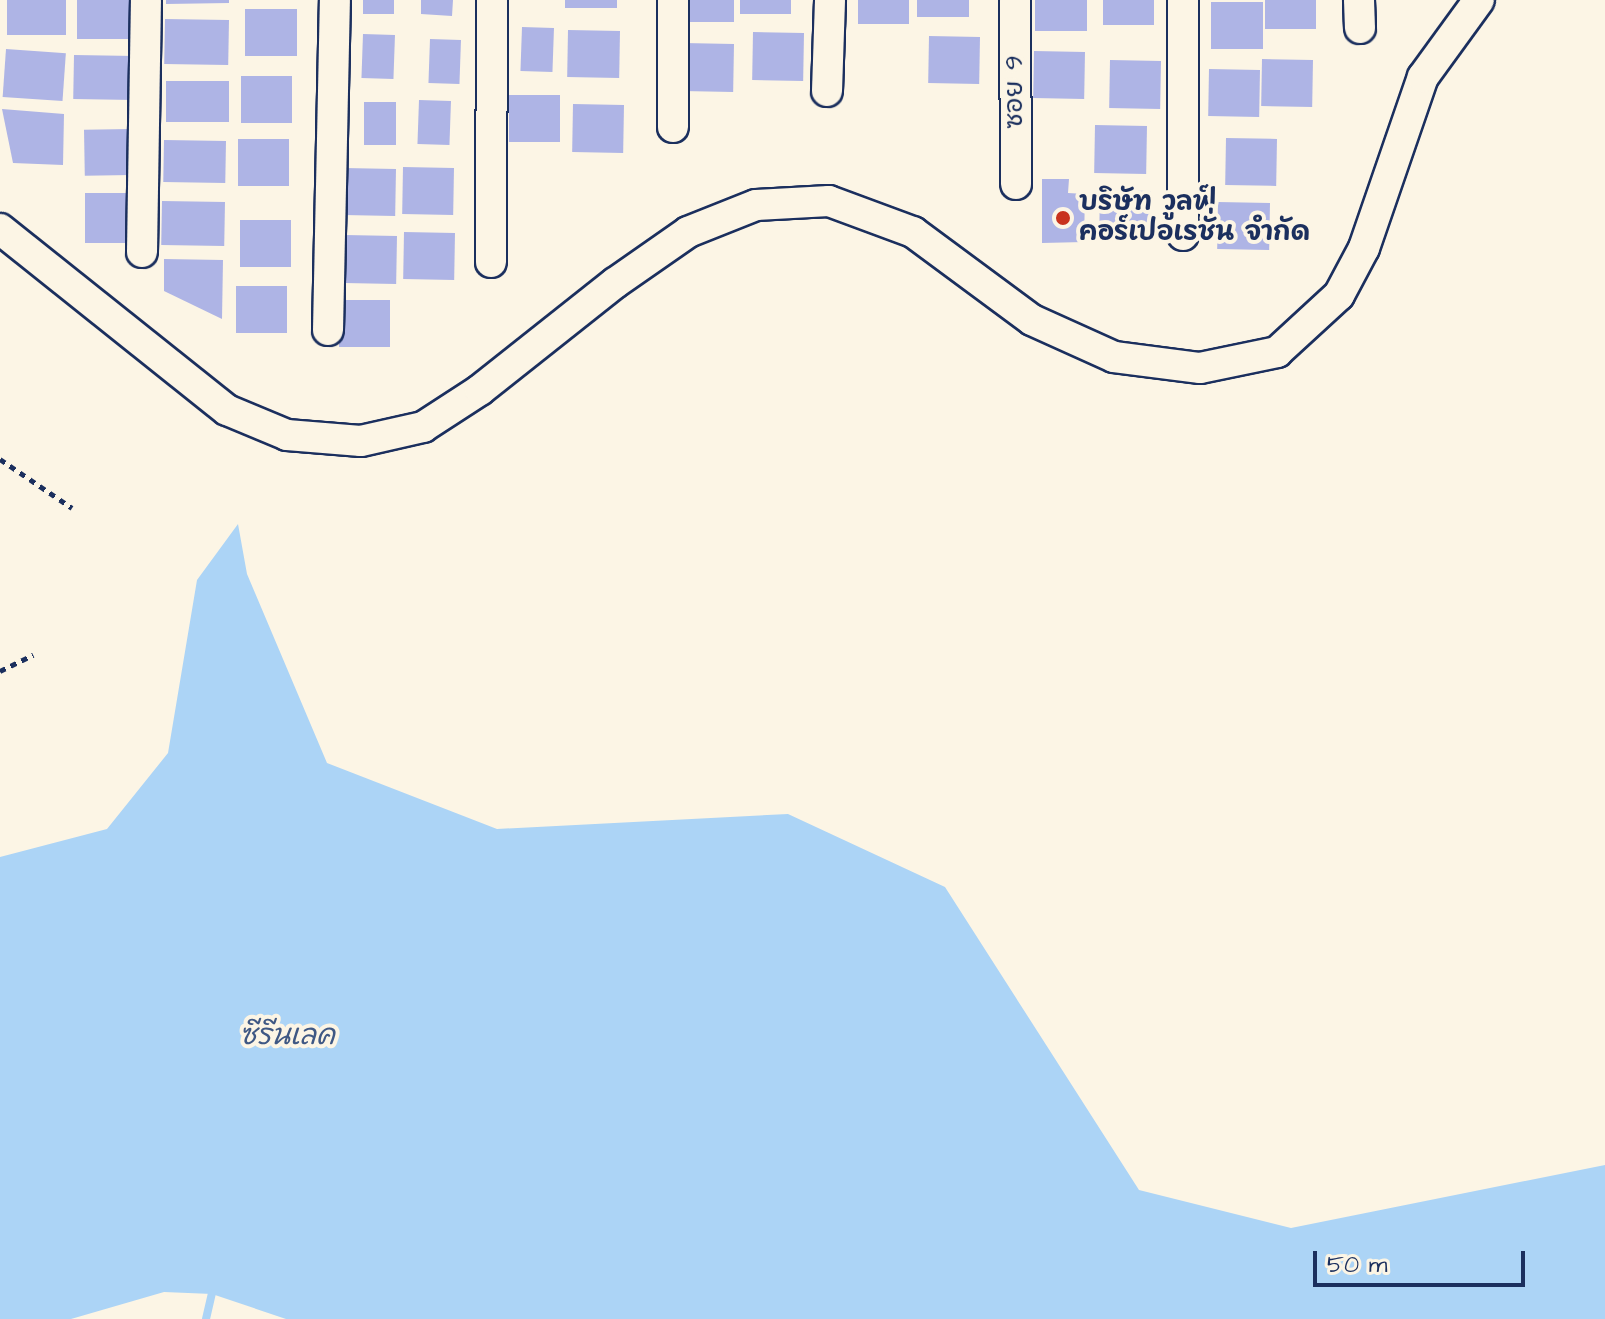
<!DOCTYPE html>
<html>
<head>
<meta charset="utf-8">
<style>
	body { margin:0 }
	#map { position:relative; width:1605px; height:1319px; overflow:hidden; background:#fcf5e5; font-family:"Architects Daughter","Playpen Sans Thai",sans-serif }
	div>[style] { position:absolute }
	.water>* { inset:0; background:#acd4f6 }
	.stream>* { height:8px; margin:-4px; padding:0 4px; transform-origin:4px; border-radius:4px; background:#acd4f6 }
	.building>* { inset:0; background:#aeb4e5; transform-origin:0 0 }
	.path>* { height:5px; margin-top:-2.5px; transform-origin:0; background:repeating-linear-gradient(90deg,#1b2f5e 0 6px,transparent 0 12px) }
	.roads { filter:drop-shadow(2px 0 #1b2f5e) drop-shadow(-2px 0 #1b2f5e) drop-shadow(0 2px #1b2f5e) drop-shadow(0 -2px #1b2f5e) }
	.minor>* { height:30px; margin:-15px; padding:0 15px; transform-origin:15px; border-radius:15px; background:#fcf5e5 }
	.dots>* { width:22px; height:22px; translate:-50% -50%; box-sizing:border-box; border:4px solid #fcf5e5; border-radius:50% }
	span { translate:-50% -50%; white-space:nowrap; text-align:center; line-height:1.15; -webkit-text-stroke:8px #fcf5e5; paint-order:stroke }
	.street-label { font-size:26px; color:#1b2f5e }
	.poi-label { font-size:26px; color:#1b2f5e; font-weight:700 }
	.left { translate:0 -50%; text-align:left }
	.water-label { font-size:28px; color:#3f5884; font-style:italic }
	.scale { position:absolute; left:1313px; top:1251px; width:212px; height:36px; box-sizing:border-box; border:4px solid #1b2f5e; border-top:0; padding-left:10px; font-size:24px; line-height:28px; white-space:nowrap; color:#1b2f5e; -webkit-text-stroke:6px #fcf5e5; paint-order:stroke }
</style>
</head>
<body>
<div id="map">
	<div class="water">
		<i style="clip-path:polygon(238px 524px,247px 574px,327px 763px,497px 829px,788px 814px,945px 887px,1139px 1190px,1291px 1228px,1605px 1165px,1605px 1319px,286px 1319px,212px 1294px,164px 1292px,71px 1319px,0 1319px,0 857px,107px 829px,168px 753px,197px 580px)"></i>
	</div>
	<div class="stream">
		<i style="left:206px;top:1319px;width:26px;rotate:-77deg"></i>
	</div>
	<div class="building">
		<i style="left:7px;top:0;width:59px;height:35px"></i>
		<i style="left:77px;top:0;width:59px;height:39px"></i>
		<i style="clip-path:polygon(166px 0,229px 0,229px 3px,166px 4px)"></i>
		<i style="left:363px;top:0;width:31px;height:14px"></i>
		<i style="clip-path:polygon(421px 0,453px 0,452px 16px,421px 14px)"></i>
		<i style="left:565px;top:0;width:52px;height:8px"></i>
		<i style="left:682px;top:0;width:52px;height:22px"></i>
		<i style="left:740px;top:0;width:51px;height:14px"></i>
		<i style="left:858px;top:0;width:51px;height:24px"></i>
		<i style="left:917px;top:0;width:52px;height:17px"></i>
		<i style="left:1035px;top:0;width:52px;height:31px"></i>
		<i style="left:1103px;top:0;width:51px;height:25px"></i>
		<i style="left:1265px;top:0;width:51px;height:29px"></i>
		<i style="left:1211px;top:2px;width:52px;height:47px"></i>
		<i style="left:245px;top:9px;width:52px;height:47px"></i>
		<i style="left:165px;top:19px;width:64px;height:45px;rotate:1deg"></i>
		<i style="left:522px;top:27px;width:32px;height:44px;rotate:2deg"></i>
		<i style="left:568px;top:30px;width:52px;height:47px;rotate:1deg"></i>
		<i style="left:753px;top:32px;width:51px;height:48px;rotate:1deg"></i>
		<i style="left:363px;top:34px;width:32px;height:44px;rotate:2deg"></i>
		<i style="left:929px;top:36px;width:51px;height:47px;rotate:1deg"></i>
		<i style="left:430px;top:39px;width:31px;height:44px;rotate:2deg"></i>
		<i style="left:683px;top:43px;width:51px;height:48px;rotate:1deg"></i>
		<i style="left:6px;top:49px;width:60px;height:48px;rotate:4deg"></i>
		<i style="left:1034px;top:51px;width:51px;height:47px;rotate:1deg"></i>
		<i style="left:74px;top:55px;width:61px;height:44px;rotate:1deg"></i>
		<i style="left:1262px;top:59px;width:51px;height:47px;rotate:1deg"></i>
		<i style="left:1110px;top:60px;width:51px;height:48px;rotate:1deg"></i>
		<i style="left:1209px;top:69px;width:51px;height:47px;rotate:1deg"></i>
		<i style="left:241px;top:76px;width:51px;height:47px"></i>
		<i style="left:166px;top:81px;width:63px;height:41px"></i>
		<i style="left:509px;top:95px;width:51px;height:47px"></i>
		<i style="left:419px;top:100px;width:32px;height:44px;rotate:2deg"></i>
		<i style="left:364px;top:102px;width:32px;height:43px"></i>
		<i style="left:573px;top:104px;width:51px;height:48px;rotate:1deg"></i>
		<i style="clip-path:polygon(2px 109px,64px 114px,63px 165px,13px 163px)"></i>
		<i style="left:1095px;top:125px;width:52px;height:48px;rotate:1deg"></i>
		<i style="left:130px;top:129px;width:46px;height:46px;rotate:89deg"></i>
		<i style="left:1226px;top:138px;width:51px;height:47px;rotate:1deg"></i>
		<i style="left:238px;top:139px;width:51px;height:47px"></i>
		<i style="left:164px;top:140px;width:62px;height:42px;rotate:1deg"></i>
		<i style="left:403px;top:167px;width:51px;height:47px;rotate:1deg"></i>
		<i style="left:344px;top:168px;width:52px;height:47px;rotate:1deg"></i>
		<i style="clip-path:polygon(1042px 179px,1069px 179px,1068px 193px,1085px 194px,1084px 242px,1042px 243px)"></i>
		<i style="left:1100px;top:190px;width:51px;height:48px;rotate:1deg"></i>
		<i style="left:85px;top:193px;width:44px;height:50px"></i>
		<i style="left:162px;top:201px;width:63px;height:44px;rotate:1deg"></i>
		<i style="left:1218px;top:202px;width:52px;height:47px;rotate:1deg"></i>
		<i style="left:240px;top:220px;width:51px;height:47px"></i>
		<i style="left:404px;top:232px;width:51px;height:47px;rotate:1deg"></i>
		<i style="left:345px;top:235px;width:52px;height:48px;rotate:1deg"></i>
		<i style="clip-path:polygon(164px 259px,223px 260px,222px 319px,164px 291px)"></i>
		<i style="left:236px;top:286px;width:51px;height:47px"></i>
		<i style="left:339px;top:300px;width:51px;height:47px"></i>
	</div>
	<div class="path">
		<i style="left:0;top:459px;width:87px;rotate:34.2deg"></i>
		<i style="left:0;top:671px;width:37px;rotate:-26deg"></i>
	</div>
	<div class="roads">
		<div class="minor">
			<i style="left:1015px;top:0;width:184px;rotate:89.7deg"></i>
			<i style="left:1359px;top:0;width:28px;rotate:88deg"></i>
			<i style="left:827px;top:91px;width:91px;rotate:-88.1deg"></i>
			<i style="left:673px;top:127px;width:127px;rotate:-90deg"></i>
			<i style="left:0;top:229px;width:290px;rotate:38.6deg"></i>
			<i style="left:227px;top:410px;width:65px;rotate:22.6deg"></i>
			<i style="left:287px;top:435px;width:74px;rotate:4.6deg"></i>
			<i style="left:361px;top:441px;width:64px;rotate:-12.7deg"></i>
			<i style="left:423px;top:427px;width:68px;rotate:-33deg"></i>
			<i style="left:480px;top:390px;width:172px;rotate:-38.4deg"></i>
			<i style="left:615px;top:283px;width:89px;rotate:-34.9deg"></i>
			<i style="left:688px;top:232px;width:73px;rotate:-21.7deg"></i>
			<i style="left:756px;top:205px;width:73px;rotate:-3.1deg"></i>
			<i style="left:829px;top:201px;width:90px;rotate:20.3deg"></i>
			<i style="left:913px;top:232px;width:148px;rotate:36.5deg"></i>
			<i style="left:1032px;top:320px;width:90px;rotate:24.3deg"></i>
			<i style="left:1114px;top:357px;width:87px;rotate:7.3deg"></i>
			<i style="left:1200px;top:368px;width:79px;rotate:-11.7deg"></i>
			<i style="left:1277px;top:352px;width:84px;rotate:-42.6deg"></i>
			<i style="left:1339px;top:295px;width:53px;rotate:-62deg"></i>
			<i style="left:1364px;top:248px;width:181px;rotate:-71deg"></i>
			<i style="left:1423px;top:77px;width:95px;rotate:-54deg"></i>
			<i style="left:1183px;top:235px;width:235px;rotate:-90deg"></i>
			<i style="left:142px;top:252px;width:252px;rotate:-89.1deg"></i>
			<i style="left:491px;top:262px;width:262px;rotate:-89.8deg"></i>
			<i style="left:328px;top:330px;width:330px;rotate:-88.8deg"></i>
		</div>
	</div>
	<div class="dots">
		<i style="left:1063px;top:218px;background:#c8321e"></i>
	</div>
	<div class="street-label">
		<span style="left:1015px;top:92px;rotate:-90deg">ซอย 9</span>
	</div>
	<div class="poi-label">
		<span class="left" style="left:1079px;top:218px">บริษัท วูลฟ์<br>คอร์เปอเรชั่น จำกัด</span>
	</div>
	<div class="water-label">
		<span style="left:287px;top:1036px">ซีรีนเลค</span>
	</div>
	<div class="scale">50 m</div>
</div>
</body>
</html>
